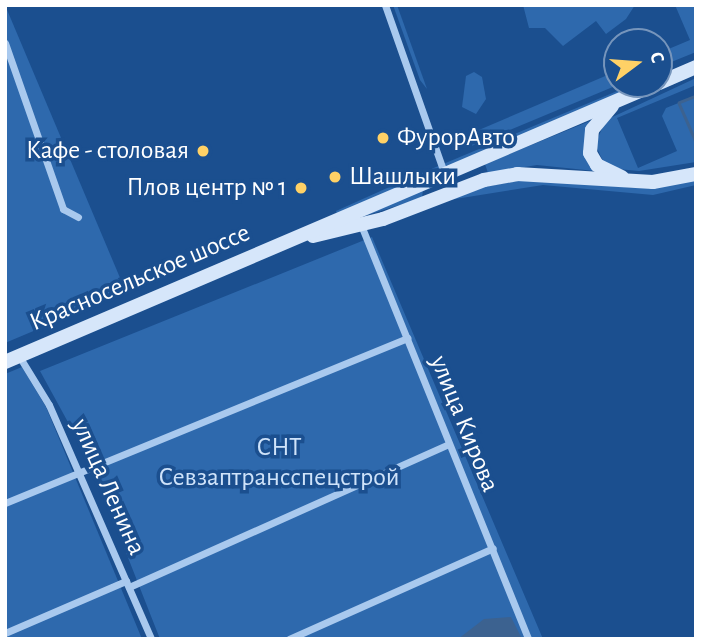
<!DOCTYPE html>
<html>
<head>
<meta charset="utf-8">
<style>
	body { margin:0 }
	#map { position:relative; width:701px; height:644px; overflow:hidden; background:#1b4f8f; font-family:"Alegreya Sans",sans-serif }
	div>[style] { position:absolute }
	.green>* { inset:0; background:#2e69ad }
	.water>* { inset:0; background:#3c6290 }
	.stream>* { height:2.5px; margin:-1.25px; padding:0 1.25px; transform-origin:1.25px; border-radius:1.25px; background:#3c6290 }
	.street>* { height:7px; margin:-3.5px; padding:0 3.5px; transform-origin:3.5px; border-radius:3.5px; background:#a9c9ee }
	.secondary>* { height:14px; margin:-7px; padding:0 7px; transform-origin:7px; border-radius:7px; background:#d6e6fa }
	.dots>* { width:19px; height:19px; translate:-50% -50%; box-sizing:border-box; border:4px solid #1b4f8f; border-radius:50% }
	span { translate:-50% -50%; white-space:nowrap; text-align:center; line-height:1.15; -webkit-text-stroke:7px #1b4f8f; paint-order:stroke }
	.poi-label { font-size:26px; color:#fff }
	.left { translate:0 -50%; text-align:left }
	.right { translate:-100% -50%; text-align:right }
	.street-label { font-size:26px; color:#fff }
	.park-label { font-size:26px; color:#cfe3fa }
	.frame { position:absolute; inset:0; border:7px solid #fff; pointer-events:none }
	.north { position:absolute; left:603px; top:28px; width:70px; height:70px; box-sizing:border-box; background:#1b4f8f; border:2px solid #7695bc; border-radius:50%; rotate:74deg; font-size:19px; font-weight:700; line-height:28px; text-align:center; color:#fff }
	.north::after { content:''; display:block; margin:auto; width:24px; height:32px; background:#ffd166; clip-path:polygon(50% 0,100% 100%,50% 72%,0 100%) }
</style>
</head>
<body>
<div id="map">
	<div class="green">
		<i style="clip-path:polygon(5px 5px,126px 292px,5px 343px)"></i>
		<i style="clip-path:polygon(393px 5px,397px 5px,427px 89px,420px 80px)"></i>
		<i style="clip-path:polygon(523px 5px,635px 5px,626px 19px,606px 34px,596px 21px,563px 46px,545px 28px,529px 28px)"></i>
		<i style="clip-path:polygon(675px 5px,696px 5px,696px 52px,659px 67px,659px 53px,690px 40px)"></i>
		<i style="clip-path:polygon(617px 71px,620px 84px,469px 147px,456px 147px,453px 141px)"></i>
		<i style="clip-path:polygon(474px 72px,482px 77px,486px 99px,476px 114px,462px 107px,466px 76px)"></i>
		<i style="clip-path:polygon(696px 78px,696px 85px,617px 118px,638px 168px,677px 151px,662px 116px,666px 108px,696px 96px,696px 162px,639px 171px,617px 169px,603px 161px,595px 144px,606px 120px)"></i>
		<i style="clip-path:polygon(634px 84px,645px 84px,337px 214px,336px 211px,405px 180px)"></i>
		<i style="clip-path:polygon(590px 121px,587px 129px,595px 171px,537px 165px,488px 173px,485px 164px)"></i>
		<i style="clip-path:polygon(528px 179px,636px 188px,696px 180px,696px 185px,653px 195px,543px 185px,449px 200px,484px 187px)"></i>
		<i style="clip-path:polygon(423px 190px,422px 198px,342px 223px)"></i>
		<i style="clip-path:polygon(372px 237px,543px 639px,160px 639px,92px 466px,40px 371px)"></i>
		<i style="clip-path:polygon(22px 367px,46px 407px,142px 639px,5px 639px,5px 374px)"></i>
	</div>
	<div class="water">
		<i style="clip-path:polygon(511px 617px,522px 639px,458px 639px,484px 619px)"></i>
	</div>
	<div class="stream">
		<i style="left:696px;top:96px;width:18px;rotate:158deg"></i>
		<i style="left:679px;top:103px;width:43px;rotate:66.4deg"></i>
	</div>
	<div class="street">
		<i style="left:385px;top:5px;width:198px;rotate:70.6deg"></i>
		<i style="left:5px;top:43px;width:176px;rotate:70.7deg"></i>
		<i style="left:63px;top:209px;width:17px;rotate:28deg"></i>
		<i style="left:361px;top:225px;width:446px;rotate:68deg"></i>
		<i style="left:19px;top:356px;width:57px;rotate:58.5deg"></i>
		<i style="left:49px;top:405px;width:255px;rotate:66.4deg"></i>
		<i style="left:5px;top:503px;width:435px;rotate:-22.3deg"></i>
		<i style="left:129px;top:587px;width:350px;rotate:-24.1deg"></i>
		<i style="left:5px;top:633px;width:132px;rotate:-23.3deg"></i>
		<i style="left:289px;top:639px;width:223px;rotate:-24deg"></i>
	</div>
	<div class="secondary">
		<i style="left:659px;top:83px;width:40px;rotate:-23.4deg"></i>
		<i style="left:612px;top:106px;width:31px;rotate:130deg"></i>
		<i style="left:592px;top:130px;width:23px;rotate:95deg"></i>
		<i style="left:590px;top:153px;width:14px;rotate:60deg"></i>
		<i style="left:597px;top:165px;width:28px;rotate:26deg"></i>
		<i style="left:313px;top:236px;width:72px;rotate:-13.7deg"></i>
		<i style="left:383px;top:219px;width:108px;rotate:-21.1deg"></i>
		<i style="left:484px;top:180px;width:34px;rotate:-10deg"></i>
		<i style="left:517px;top:174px;width:136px;rotate:3.4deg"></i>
		<i style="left:653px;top:182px;width:44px;rotate:-10.5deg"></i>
		<i style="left:5px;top:362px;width:708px;rotate:-23.12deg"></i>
	</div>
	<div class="dots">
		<i style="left:383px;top:138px;background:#ffd166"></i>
		<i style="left:203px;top:151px;background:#ffd166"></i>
		<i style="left:335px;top:177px;background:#ffd166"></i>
		<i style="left:301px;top:188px;background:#ffd166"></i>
	</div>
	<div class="poi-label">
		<span class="left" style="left:397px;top:138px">ФурорАвто</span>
		<span class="right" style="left:189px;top:151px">Кафе - столовая</span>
		<span class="left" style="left:349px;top:177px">Шашлыки</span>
		<span class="right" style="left:287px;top:188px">Плов центр № 1</span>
	</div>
	<div class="street-label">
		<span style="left:140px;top:278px;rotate:-23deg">Красносельское шоссе</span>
		<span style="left:464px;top:424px;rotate:68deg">улица Кирова</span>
		<span style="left:108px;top:487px;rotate:66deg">улица Ленина</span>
	</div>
	<div class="park-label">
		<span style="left:279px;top:463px">СНТ<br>Севзаптрансспецстрой</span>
	</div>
	<div class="frame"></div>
	<div class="north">С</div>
</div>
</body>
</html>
